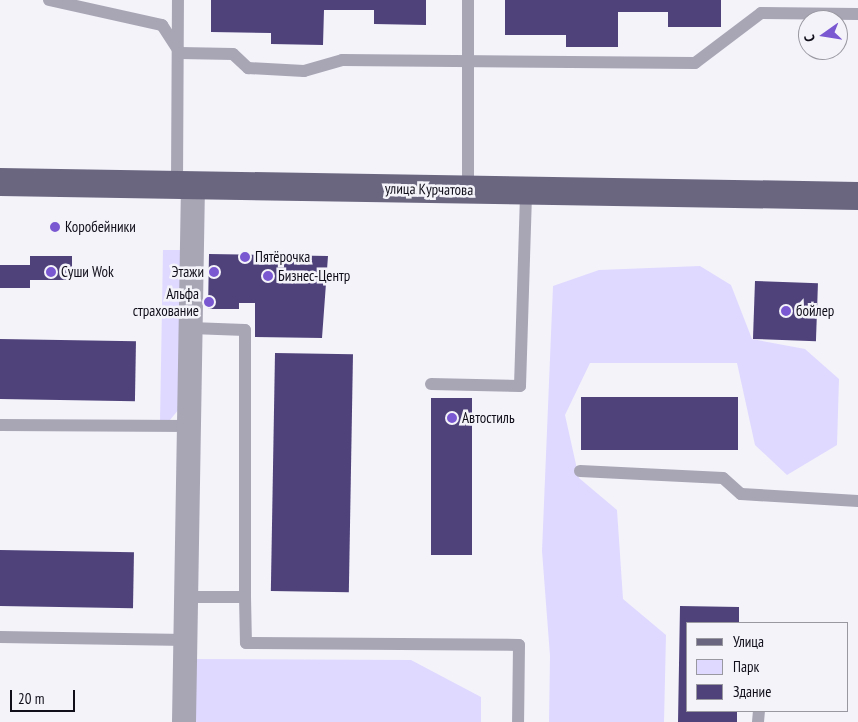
<!DOCTYPE html>
<html>
<head>
<meta charset="utf-8">
<style>
	body { margin:0 }
	#map { position:relative; width:858px; height:722px; overflow:hidden; background:#f4f3fa; font-family:"PT Sans Narrow",sans-serif }
	div>[style] { position:absolute }
	.green>* { inset:0; background:#dfd9ff }
	.building>* { inset:0; background:#4f427b; transform-origin:0 0 }
	.lane>* { height:12px; margin:-6px; padding:0 6px; transform-origin:6px; border-radius:6px; background:#a8a6b5 }
	.street>* { height:24px; margin:-12px; padding:0 12px; transform-origin:12px; border-radius:12px; background:#a8a6b5 }
	.primary>* { height:28px; margin:-14px; padding:0 14px; transform-origin:14px; border-radius:14px; background:#6a6680 }
	.dots>* { width:14px; height:14px; translate:-50% -50%; box-sizing:border-box; border:2px solid #f4f3fa; border-radius:50% }
	span { translate:-50% -50%; white-space:nowrap; text-align:center; line-height:1.15; -webkit-text-stroke:5px #f4f3fa; paint-order:stroke }
	.street-label { font-size:15px; color:#100e19 }
	.poi-label { font-size:15px; color:#100e19 }
	.left { translate:0 -50%; text-align:left }
	.right { translate:-100% -50%; text-align:right }
	.legend { position:absolute; left:686px; top:622px; width:162px; height:90px; box-sizing:border-box; background:#f4f3fa; border:1px solid #9997a0; margin:0; padding:6px 9px; list-style:none; font-size:15px; color:#100e19 }
	.legend li { display:flex; align-items:center; gap:10px; height:25px }
	.legend b { width:25px; border:1px solid #9997a0 }
	.north { position:absolute; left:798px; top:10px; width:50px; height:50px; box-sizing:border-box; background:#f4f3fa; border:1px solid #9997a0; border-radius:50%; rotate:257deg; font-size:14px; font-weight:700; line-height:20px; text-align:center; color:#100e19 }
	.north::after { content:''; display:block; margin:auto; width:18px; height:22px; background:#7a58d2; clip-path:polygon(50% 0,100% 100%,50% 72%,0 100%) }
	.scale { position:absolute; left:10px; top:690px; width:65px; height:22px; box-sizing:border-box; border:2px solid #100e19; border-top:0; padding-left:6px; font-size:15px; line-height:18px; white-space:nowrap; color:#100e19; -webkit-text-stroke:4px #f4f3fa; paint-order:stroke }
</style>
</head>
<body>
<div id="map">
	<div class="green">
		<i style="clip-path:polygon(163px 250px,183px 250px,179px 409px,170px 420px,160px 422px)"></i>
		<i style="clip-path:polygon(700px 266px,731px 285px,752px 339px,805px 349px,839px 379px,837px 445px,787px 475px,755px 445px,737px 363px,590px 363px,565px 415px,579px 478px,617px 510px,623px 599px,666px 635px,664px 722px,549px 722px,550px 656px,542px 551px,553px 286px,599px 270px)"></i>
		<i style="clip-path:polygon(188px 659px,411px 660px,481px 697px,481px 722px,189px 722px)"></i>
	</div>
	<div class="building">
		<i style="clip-path:polygon(211px 0,426px 0,426px 25px,374px 24px,374px 10px,324px 10px,323px 45px,271px 44px,271px 33px,211px 32px)"></i>
		<i style="clip-path:polygon(505px 0,721px 0,721px 27px,668px 27px,668px 12px,618px 12px,618px 47px,566px 47px,566px 35px,505px 35px)"></i>
		<i style="clip-path:polygon(209px 254px,328px 256px,322px 338px,255px 337px,255px 303px,239px 303px,239px 309px,208px 309px)"></i>
		<i style="clip-path:polygon(30px 256px,72px 256px,72px 280px,30px 280px,30px 288px,0 288px,0 265px,30px 265px)"></i>
		<i style="left:755px;top:281px;width:63px;height:58px;rotate:2deg"></i>
		<i style="left:0;top:339px;width:136px;height:60px;rotate:1deg"></i>
		<i style="left:275px;top:353px;width:78px;height:238px;rotate:1deg"></i>
		<i style="left:581px;top:397px;width:157px;height:53px"></i>
		<i style="left:431px;top:398px;width:41px;height:157px"></i>
		<i style="left:0;top:550px;width:134px;height:56px;rotate:1deg"></i>
		<i style="clip-path:polygon(680px 606px,739px 607px,739px 623px,687px 623px,687px 711px,737px 711px,737px 722px,678px 722px)"></i>
	</div>
	<div class="lane">
		<i style="left:49px;top:0;width:116px;rotate:12.5deg"></i>
		<i style="left:162px;top:25px;width:33px;rotate:57deg"></i>
		<i style="left:468px;top:0;width:190px;rotate:90deg"></i>
		<i style="left:180px;top:53px;width:53px;rotate:1.1deg"></i>
		<i style="left:233px;top:54px;width:21px;rotate:43deg"></i>
		<i style="left:248px;top:68px;width:56px;rotate:3.1deg"></i>
		<i style="left:304px;top:71px;width:40px;rotate:-16deg"></i>
		<i style="left:342px;top:60px;width:353px;rotate:0.5deg"></i>
		<i style="left:695px;top:63px;width:83px;rotate:-37.1deg"></i>
		<i style="left:761px;top:13px;width:97px;rotate:0.6deg"></i>
		<i style="left:177px;top:184px;width:184px;rotate:-89.7deg"></i>
		<i style="left:191px;top:328px;width:54px;rotate:2.1deg"></i>
		<i style="left:245px;top:330px;width:267px;rotate:90deg"></i>
		<i style="left:431px;top:384px;width:89px;rotate:1.3deg"></i>
		<i style="left:520px;top:386px;width:195px;rotate:-88.2deg"></i>
		<i style="left:0;top:425px;width:189px;rotate:0.3deg"></i>
		<i style="left:580px;top:471px;width:143px;rotate:2.8deg"></i>
		<i style="left:723px;top:478px;width:24px;rotate:42deg"></i>
		<i style="left:741px;top:494px;width:117px;rotate:3.4deg"></i>
		<i style="left:186px;top:597px;width:59px"></i>
		<i style="left:245px;top:597px;width:46px;rotate:88.8deg"></i>
		<i style="left:246px;top:643px;width:273px;rotate:0.4deg"></i>
		<i style="left:519px;top:645px;width:77px;rotate:90.7deg"></i>
		<i style="left:0;top:637px;width:186px;rotate:0.9deg"></i>
		<i style="left:758px;top:722px;width:11px;rotate:-85deg"></i>
	</div>
	<div class="street">
		<i style="left:184px;top:722px;width:538px;rotate:-89.04deg"></i>
	</div>
	<div class="primary">
		<i style="left:0;top:182px;width:858px;rotate:0.93deg"></i>
	</div>
	<div class="dots">
		<i style="left:55px;top:227px;background:#7a58d2"></i>
		<i style="left:245px;top:257px;background:#7a58d2"></i>
		<i style="left:51px;top:272px;background:#7a58d2"></i>
		<i style="left:214px;top:272px;background:#7a58d2"></i>
		<i style="left:268px;top:276px;background:#7a58d2"></i>
		<i style="left:209px;top:302px;background:#7a58d2"></i>
		<i style="left:786px;top:311px;background:#7a58d2"></i>
		<i style="left:452px;top:418px;background:#7a58d2"></i>
	</div>
	<div class="street-label">
		<span style="left:429px;top:189px;rotate:1deg">улица Курчатова</span>
	</div>
	<div class="poi-label">
		<span class="left" style="left:65px;top:227px">Коробейники</span>
		<span class="left" style="left:255px;top:257px">Пятёрочка</span>
		<span class="left" style="left:61px;top:272px">Суши Wok</span>
		<span class="right" style="left:204px;top:272px">Этажи</span>
		<span class="left" style="left:278px;top:276px">Бизнес-Центр</span>
		<span class="right" style="left:199px;top:302px">Альфа<br>страхование</span>
		<span class="left" style="left:796px;top:311px">бойлер</span>
		<span class="left" style="left:462px;top:418px">Автостиль</span>
	</div>
	<ul class="legend">
	<li><b style="height:6px;background:#6a6680"></b>Улица</li>
	<li><b style="height:14px;background:#dfd9ff"></b>Парк</li>
	<li><b style="height:14px;background:#4f427b"></b>Здание</li>
	</ul>
	<div class="north">С</div>
	<div class="scale">20 m</div>
</div>
</body>
</html>
